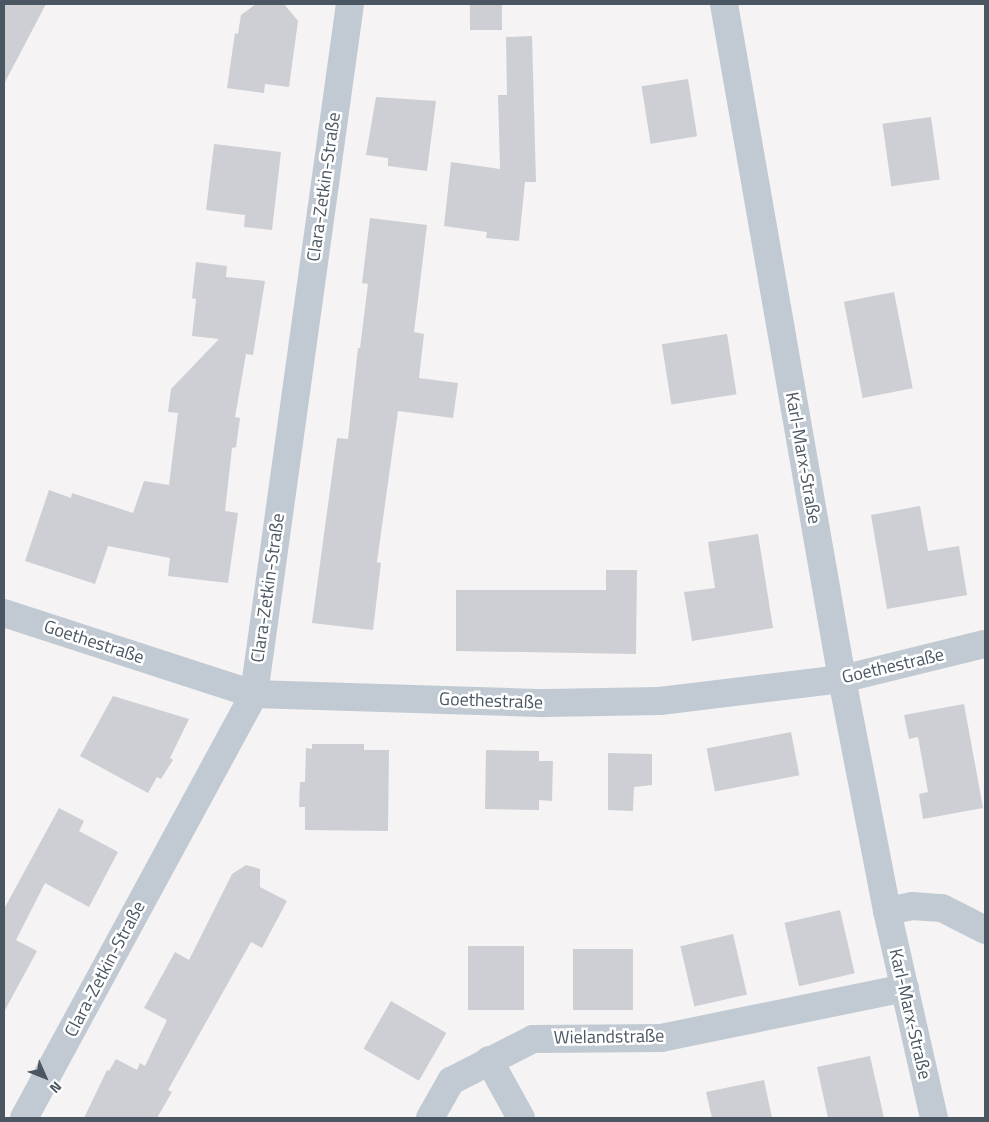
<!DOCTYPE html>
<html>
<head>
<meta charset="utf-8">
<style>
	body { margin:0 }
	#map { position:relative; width:989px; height:1122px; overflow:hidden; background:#f5f3f3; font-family:"Titillium Web",sans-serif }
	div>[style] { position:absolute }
	.building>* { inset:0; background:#cdcfd5; transform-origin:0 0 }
	.minor>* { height:28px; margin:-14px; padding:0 14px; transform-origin:14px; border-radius:14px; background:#c1cad2 }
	span { translate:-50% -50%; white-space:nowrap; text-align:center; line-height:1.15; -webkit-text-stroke:5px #fff; paint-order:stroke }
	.street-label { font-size:18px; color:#4a5661 }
	.frame { position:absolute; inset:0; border:5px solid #4a5661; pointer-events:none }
	.north { position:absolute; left:20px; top:1052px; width:50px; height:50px; -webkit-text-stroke:4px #fff; paint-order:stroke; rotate:134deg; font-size:14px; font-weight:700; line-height:20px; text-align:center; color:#4a5661 }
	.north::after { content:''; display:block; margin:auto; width:18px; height:22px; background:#4a5661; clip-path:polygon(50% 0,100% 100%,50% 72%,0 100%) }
</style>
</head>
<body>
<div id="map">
	<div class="building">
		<i style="clip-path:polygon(4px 4px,46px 4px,4px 84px)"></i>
		<i style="clip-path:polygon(256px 4px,284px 4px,298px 21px,289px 87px,265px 84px,264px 93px,227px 88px,235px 33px,238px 34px,241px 15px)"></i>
		<i style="left:470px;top:4px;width:32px;height:26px"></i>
		<i style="clip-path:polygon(532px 36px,536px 182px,525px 182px,519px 241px,486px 238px,487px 232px,444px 226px,451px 162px,500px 169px,498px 95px,507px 95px,506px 37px)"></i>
		<i style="left:688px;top:79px;width:58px;height:47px;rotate:81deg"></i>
		<i style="clip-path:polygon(376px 97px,436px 101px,427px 171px,388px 166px,388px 158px,366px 155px)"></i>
		<i style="left:931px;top:117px;width:63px;height:49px;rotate:82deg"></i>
		<i style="clip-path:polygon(214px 144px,281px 152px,272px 230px,244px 227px,245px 215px,206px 210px)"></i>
		<i style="clip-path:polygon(370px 218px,427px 225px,414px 332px,424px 334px,419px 378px,458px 383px,453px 418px,398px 411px,377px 562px,381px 563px,373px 630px,312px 623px,337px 438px,348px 439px,358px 348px,360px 348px,368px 284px,362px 283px)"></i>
		<i style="clip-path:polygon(196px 262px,227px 266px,226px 277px,265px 281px,253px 355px,246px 354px,235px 417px,240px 418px,236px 447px,232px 448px,225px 511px,238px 513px,228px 583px,168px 576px,170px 558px,108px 546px,95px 584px,25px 561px,49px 490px,71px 498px,72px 493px,133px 513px,144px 481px,169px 485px,178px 413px,168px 412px,171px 389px,219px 339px,192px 336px,196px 299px,192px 298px)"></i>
		<i style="left:894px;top:292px;width:98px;height:51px;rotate:79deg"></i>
		<i style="left:727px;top:334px;width:61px;height:66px;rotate:81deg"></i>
		<i style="clip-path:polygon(920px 506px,928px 551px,959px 546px,967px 595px,887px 609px,871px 515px)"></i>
		<i style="clip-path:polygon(758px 534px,773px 628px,692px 641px,684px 592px,715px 588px,708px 542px)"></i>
		<i style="clip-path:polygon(606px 570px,637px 570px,636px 654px,456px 651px,456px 590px,606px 590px)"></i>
		<i style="clip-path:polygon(113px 696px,189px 719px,170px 758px,173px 760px,161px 779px,157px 777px,148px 793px,80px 756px)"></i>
		<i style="clip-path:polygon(964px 704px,983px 808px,923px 819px,919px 794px,928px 792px,918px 737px,909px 739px,904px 715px)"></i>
		<i style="left:791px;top:732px;width:44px;height:86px;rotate:79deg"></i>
		<i style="clip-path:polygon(312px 744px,364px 744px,364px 750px,389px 750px,388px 831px,305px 830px,305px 807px,299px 807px,300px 782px,305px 782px,306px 748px,312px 749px)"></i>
		<i style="clip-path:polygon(486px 750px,539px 751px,539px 761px,553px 761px,552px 801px,539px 800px,539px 810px,485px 809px)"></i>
		<i style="clip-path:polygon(608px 753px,652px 754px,652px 785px,634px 787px,633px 811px,608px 810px)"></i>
		<i style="clip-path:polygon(59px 808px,84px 821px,79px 831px,118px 852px,89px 907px,45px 883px,16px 940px,37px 951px,4px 1012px,4px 909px)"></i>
		<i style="clip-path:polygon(246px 865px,260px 869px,260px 887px,287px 901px,262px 948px,251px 942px,168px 1090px,172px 1092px,157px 1118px,84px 1118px,107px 1070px,109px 1071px,116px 1059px,137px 1070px,140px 1063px,145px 1066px,167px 1020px,144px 1008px,175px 952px,189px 960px,232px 874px)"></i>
		<i style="left:840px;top:910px;width:65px;height:57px;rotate:77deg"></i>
		<i style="left:733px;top:934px;width:62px;height:54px;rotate:77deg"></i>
		<i style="left:468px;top:946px;width:56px;height:64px"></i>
		<i style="left:573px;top:949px;width:60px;height:61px"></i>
		<i style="left:391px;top:1001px;width:64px;height:55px;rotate:30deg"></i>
		<i style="clip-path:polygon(870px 1056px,884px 1118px,828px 1118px,817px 1067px)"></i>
		<i style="clip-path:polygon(764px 1080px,772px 1118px,712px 1118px,706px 1092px)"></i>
	</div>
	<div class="minor">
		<i style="left:724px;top:4px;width:685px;rotate:80.08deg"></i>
		<i style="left:842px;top:679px;width:236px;rotate:79deg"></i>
		<i style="left:887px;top:911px;width:212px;rotate:77.2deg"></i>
		<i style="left:4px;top:613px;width:263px;rotate:18deg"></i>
		<i style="left:254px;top:694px;width:291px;rotate:1.8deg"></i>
		<i style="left:545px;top:703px;width:115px;rotate:-1deg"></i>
		<i style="left:660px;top:701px;width:183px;rotate:-6.9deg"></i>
		<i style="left:842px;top:679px;width:147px;rotate:-13.8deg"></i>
		<i style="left:887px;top:911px;width:25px;rotate:-11deg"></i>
		<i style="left:912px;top:906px;width:30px;rotate:4deg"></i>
		<i style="left:942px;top:908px;width:48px;rotate:27.1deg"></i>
		<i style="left:489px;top:1060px;width:66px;rotate:61.1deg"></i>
		<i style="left:24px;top:1118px;width:482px;rotate:-61.5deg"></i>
		<i style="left:254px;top:694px;width:697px;rotate:-82.08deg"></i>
		<i style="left:430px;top:1118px;width:43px;rotate:-60.4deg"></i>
		<i style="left:451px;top:1081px;width:92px;rotate:-27.1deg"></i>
		<i style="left:533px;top:1039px;width:128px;rotate:-0.4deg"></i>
		<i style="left:661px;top:1038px;width:249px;rotate:-11.6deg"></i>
	</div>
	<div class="street-label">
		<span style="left:324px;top:187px;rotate:-82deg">Clara-Zetkin-Straße</span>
		<span style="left:803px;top:458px;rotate:80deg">Karl-Marx-Straße</span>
		<span style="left:268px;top:588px;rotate:-82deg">Clara-Zetkin-Straße</span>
		<span style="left:94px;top:642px;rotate:18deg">Goethestraße</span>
		<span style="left:893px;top:666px;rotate:-13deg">Goethestraße</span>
		<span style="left:491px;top:701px;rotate:2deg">Goethestraße</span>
		<span style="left:105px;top:969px;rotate:-62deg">Clara-Zetkin-Straße</span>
		<span style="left:910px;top:1014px;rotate:77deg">Karl-Marx-Straße</span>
		<span style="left:609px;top:1037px;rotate:-1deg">Wielandstraße</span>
	</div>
	<div class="frame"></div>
	<div class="north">N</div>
</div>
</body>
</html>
